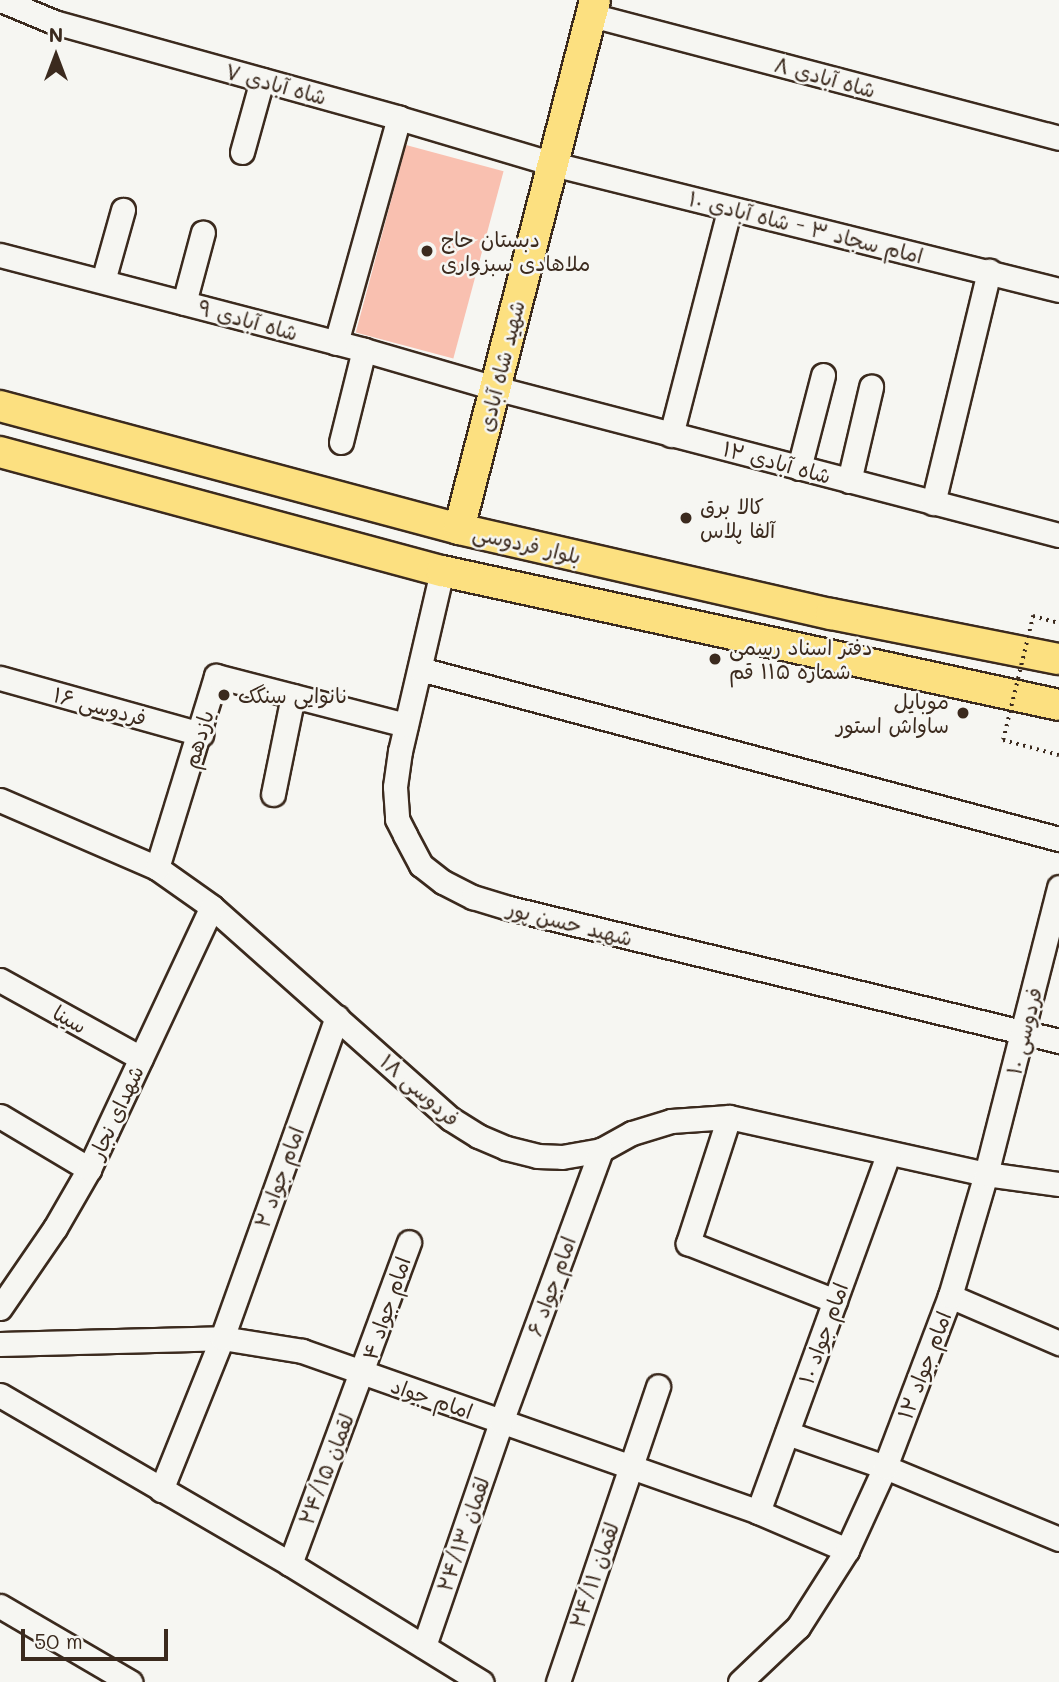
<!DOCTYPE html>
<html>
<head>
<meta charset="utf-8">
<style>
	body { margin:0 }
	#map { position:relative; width:1059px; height:1682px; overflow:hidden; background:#f6f6f2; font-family:Mali,"Playpen Sans Arabic",sans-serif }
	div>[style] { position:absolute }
	.building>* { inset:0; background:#f9c0b0; transform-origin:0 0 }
	.path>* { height:3.5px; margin-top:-1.75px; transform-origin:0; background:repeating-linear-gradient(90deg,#3b2a1e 0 2px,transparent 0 7px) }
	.roads { filter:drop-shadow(2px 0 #3b2a1e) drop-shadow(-2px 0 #3b2a1e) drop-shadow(0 2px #3b2a1e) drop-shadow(0 -2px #3b2a1e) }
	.minor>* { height:23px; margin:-11.5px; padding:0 11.5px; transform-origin:11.5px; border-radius:11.5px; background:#f6f6f2 }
	.major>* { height:30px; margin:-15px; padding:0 15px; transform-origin:15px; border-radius:15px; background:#fce080 }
	.path-bridge>* { height:3.5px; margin-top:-1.75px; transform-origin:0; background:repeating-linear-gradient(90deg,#3b2a1e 0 2px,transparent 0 7px) }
	.dots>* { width:19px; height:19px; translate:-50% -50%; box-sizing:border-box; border:4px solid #f6f6f2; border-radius:50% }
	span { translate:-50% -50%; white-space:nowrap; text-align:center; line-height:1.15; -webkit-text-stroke:5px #f6f6f2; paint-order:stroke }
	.street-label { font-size:21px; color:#3b2a1e }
	.poi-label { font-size:21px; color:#3b2a1e }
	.left { translate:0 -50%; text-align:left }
	.right { translate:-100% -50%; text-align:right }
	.north { position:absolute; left:21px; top:21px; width:70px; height:70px; -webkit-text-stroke:5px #f6f6f2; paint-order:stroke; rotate:0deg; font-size:19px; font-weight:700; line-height:28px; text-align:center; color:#3b2a1e }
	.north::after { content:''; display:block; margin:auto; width:24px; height:32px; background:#3b2a1e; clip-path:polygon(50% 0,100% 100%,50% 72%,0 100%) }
	.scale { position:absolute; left:21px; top:1629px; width:147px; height:32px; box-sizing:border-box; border:4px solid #3b2a1e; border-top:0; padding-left:9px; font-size:21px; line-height:24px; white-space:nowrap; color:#3b2a1e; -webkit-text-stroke:5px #f6f6f2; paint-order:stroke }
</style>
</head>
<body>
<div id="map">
	<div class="building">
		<i style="left:406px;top:145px;width:101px;height:194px;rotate:15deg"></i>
	</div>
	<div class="path">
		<i style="left:1033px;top:616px;width:27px;rotate:15deg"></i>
		<i style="left:1003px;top:740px;width:58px;rotate:15deg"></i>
	</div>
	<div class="roads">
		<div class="minor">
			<i style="left:1px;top:0;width:57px;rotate:22.5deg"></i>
			<i style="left:54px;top:22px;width:358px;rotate:15.5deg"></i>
			<i style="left:399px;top:118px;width:161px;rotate:16.6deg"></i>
			<i style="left:553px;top:164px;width:521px;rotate:13.98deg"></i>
			<i style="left:591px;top:15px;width:484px;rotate:14.7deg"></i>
			<i style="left:242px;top:152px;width:75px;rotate:-74.5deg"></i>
			<i style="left:0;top:255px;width:376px;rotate:14.6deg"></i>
			<i style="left:364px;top:350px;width:136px;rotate:16.2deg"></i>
			<i style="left:495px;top:388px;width:583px;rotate:14.61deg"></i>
			<i style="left:103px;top:281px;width:74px;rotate:-74.3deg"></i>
			<i style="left:184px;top:303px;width:73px;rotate:-75deg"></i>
			<i style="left:336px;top:343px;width:234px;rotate:-74.4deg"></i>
			<i style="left:671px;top:435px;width:232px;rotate:-75.5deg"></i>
			<i style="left:341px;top:442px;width:95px;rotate:-76deg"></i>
			<i style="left:799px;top:468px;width:96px;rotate:-75.5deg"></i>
			<i style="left:849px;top:481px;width:97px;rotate:-76.8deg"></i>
			<i style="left:933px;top:503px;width:239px;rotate:-76.4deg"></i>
			<i style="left:442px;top:571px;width:185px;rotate:103.1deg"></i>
			<i style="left:400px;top:751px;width:36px;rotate:98deg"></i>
			<i style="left:395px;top:787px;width:32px;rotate:86deg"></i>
			<i style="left:397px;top:819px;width:18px;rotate:63deg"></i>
			<i style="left:405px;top:835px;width:34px;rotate:62deg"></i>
			<i style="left:421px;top:865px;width:28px;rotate:38deg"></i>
			<i style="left:443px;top:882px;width:34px;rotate:27deg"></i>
			<i style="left:473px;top:897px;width:38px;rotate:17deg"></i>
			<i style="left:509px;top:908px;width:566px;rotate:13.59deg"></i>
			<i style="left:420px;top:669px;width:661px;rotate:14.9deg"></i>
			<i style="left:0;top:678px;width:209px;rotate:15.6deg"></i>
			<i style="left:273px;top:794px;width:100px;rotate:-78.5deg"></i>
			<i style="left:0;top:800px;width:171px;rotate:23.4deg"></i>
			<i style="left:157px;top:868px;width:67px;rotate:35.3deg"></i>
			<i style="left:212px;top:907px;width:319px;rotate:41.6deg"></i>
			<i style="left:451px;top:1119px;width:32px;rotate:32deg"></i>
			<i style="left:478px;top:1136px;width:30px;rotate:23deg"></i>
			<i style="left:506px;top:1148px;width:32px;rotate:14deg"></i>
			<i style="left:537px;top:1156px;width:25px;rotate:2deg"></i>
			<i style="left:562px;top:1157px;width:40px;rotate:-10deg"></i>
			<i style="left:601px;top:1150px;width:35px;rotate:-29deg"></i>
			<i style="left:632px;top:1133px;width:41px;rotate:-17.1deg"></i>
			<i style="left:671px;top:1121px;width:58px;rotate:-3.9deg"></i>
			<i style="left:729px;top:1117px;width:263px;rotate:12.5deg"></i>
			<i style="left:986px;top:1174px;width:74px;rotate:7.8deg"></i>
			<i style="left:157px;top:868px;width:201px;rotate:-72.9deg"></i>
			<i style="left:216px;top:676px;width:196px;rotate:14.5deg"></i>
			<i style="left:0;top:980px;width:161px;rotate:29deg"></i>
			<i style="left:0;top:1116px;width:104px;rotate:30.8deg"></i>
			<i style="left:729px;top:1117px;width:133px;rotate:108deg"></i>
			<i style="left:688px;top:1243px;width:158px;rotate:21.5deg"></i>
			<i style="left:950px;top:1296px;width:119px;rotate:23.3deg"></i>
			<i style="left:0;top:1308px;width:97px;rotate:-55.5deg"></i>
			<i style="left:55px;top:1228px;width:68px;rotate:-60deg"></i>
			<i style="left:89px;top:1169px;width:289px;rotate:-64.9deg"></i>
			<i style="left:0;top:1344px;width:222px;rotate:-1.5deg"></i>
			<i style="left:222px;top:1338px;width:81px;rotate:9.2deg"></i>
			<i style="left:302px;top:1351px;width:484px;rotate:19.4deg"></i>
			<i style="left:758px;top:1512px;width:97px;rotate:23.1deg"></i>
			<i style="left:0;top:1395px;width:336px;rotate:30.2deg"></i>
			<i style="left:290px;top:1564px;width:225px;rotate:31.7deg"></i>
			<i style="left:787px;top:1433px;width:104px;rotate:19.1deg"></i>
			<i style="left:885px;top:1467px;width:188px;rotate:22.5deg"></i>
			<i style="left:161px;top:1490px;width:164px;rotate:-68.1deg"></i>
			<i style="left:222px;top:1338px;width:341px;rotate:-70.3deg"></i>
			<i style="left:758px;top:1512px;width:381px;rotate:-70deg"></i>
			<i style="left:290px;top:1564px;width:343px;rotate:-69.7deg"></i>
			<i style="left:0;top:1606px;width:151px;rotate:30.3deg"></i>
			<i style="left:424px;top:1646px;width:237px;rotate:-71deg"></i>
			<i style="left:501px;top:1422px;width:290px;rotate:-69.8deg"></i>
			<i style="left:558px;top:1682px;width:312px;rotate:-71.3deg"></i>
			<i style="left:740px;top:1682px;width:80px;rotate:-43.5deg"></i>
			<i style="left:798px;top:1627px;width:91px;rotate:-57.5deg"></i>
			<i style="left:847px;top:1550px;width:91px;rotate:-65.4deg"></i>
			<i style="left:885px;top:1467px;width:183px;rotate:-69.2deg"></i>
			<i style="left:950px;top:1296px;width:127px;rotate:-73.6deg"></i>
			<i style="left:986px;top:1174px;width:296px;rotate:-75.7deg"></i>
		</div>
		<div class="major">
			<i style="left:0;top:406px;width:475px;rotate:15deg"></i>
			<i style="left:459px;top:529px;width:382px;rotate:12.9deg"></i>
			<i style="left:831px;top:614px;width:232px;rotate:11.2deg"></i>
			<i style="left:0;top:452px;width:458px;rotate:15.1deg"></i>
			<i style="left:442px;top:571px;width:631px;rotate:12.25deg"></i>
			<i style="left:459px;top:529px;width:546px;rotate:-75.58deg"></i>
		</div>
	</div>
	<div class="path-bridge">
		<i style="left:1003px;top:740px;width:128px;rotate:-76.4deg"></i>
	</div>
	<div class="dots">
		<i style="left:427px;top:251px;background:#3b2a1e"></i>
		<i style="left:686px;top:518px;background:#3b2a1e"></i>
		<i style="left:715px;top:659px;background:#3b2a1e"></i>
		<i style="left:224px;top:695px;background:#3b2a1e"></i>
		<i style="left:963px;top:713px;background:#3b2a1e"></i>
	</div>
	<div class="street-label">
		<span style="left:825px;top:77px;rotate:15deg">شاه آبادی ۸</span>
		<span style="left:276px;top:84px;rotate:15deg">شاه آبادی ۷</span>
		<span style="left:806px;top:227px;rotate:14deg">امام سجاد ۳ - شاه آبادی ۱۰</span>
		<span style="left:248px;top:320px;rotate:15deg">شاه آبادی ۹</span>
		<span style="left:501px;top:366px;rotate:-76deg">شهید شاه آبادی</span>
		<span style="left:777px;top:462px;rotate:15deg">شاه آبادی ۱۲</span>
		<span style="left:527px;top:544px;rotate:13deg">بلوار فردوسی</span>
		<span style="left:100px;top:706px;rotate:15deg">فردوسی ۱۶</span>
		<span style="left:198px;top:739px;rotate:-73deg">یازدهم</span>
		<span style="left:570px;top:923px;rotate:14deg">شهید حسن پور</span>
		<span style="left:70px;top:1019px;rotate:29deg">سینا</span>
		<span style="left:1024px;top:1031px;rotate:-76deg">فردوسی ۱۰</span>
		<span style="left:420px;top:1090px;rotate:41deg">فردوسی ۱۸</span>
		<span style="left:116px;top:1112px;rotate:-65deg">شهدای نجار</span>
		<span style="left:279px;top:1177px;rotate:-70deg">امام جواد ۲</span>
		<span style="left:551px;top:1286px;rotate:-70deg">امام جواد ۶</span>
		<span style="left:386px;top:1308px;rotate:-71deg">امام جواد ۴</span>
		<span style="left:823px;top:1333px;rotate:-70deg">امام جواد ۱۰</span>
		<span style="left:924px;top:1365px;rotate:-69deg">امام جواد ۱۲</span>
		<span style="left:432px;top:1398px;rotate:19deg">امام جواد</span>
		<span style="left:326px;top:1469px;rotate:-69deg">لقمان ۲۴/۱۵</span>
		<span style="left:463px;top:1534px;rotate:-71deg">لقمان ۲۴/۱۳</span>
		<span style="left:594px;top:1575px;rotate:-71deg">لقمان ۲۴/۱۱</span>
	</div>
	<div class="poi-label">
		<span class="left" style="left:441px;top:251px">دبستان حاج<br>ملاهادی سبزواری</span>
		<span class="left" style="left:700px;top:518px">کالا برق<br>آلفا پلاس</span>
		<span class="left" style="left:729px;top:659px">دفتر اسناد رسمی<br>شماره ۱۱۵ قم</span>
		<span class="left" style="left:238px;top:695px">نانوایی سنگک</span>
		<span class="right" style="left:949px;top:713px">موبایل<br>ساواش استور</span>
	</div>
	<div class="north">N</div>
	<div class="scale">50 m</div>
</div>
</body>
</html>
